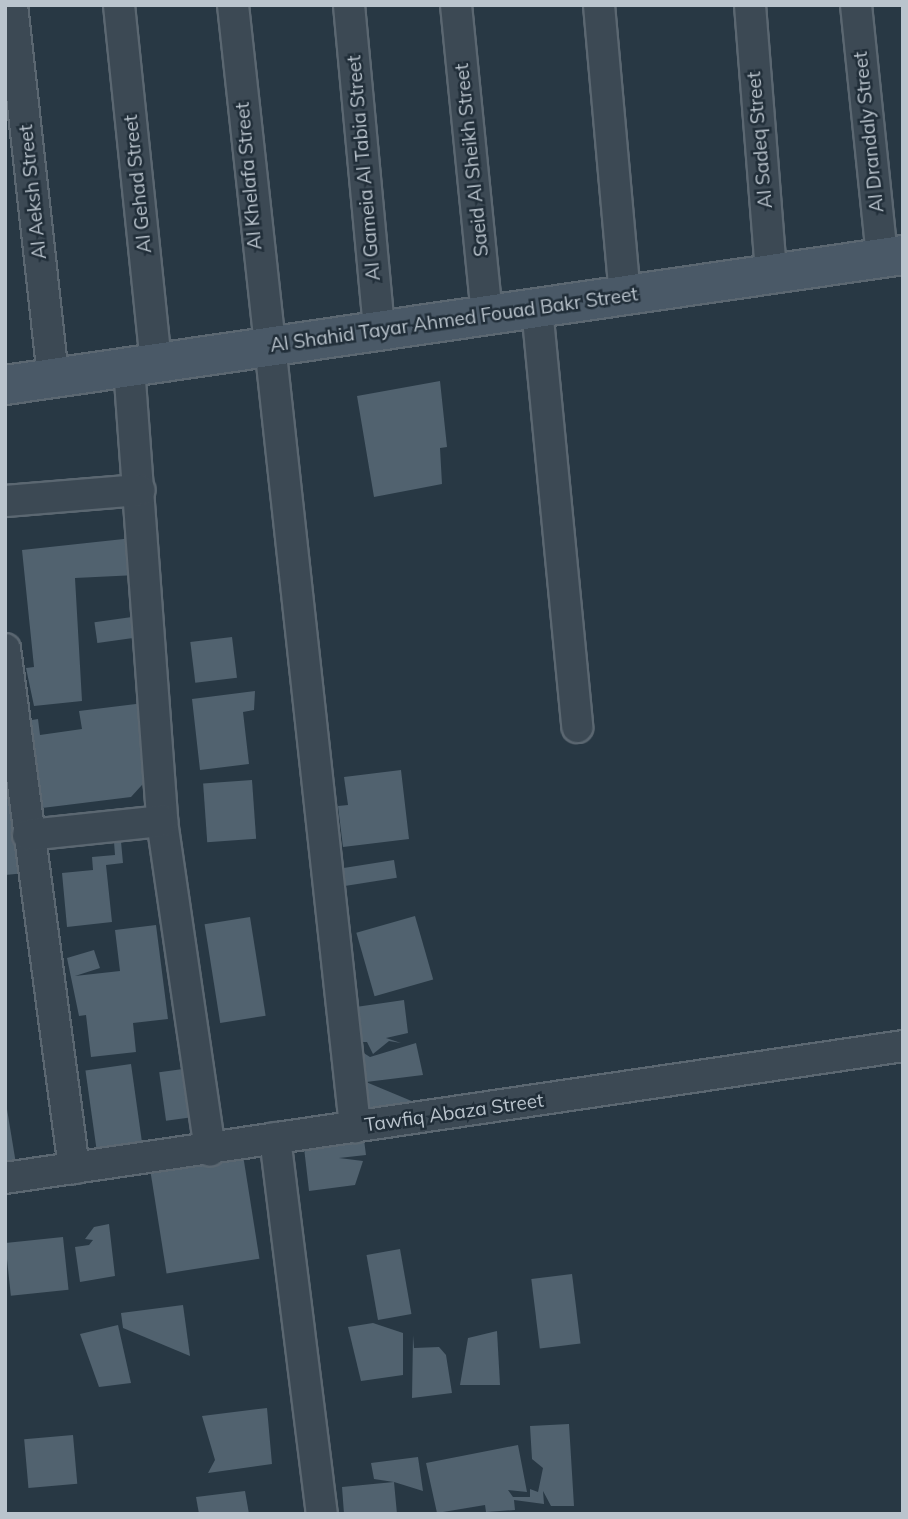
<!DOCTYPE html>
<html>
<head>
<meta charset="utf-8">
<style>
	body { margin:0 }
	#map { position:relative; width:908px; height:1519px; overflow:hidden; background:#283844; font-family:Mulish,sans-serif }
	div>[style] { position:absolute }
	.building>* { inset:0; background:#51626f; transform-origin:0 0 }
	.roads { filter:drop-shadow(2px 0 #5b6771) drop-shadow(-2px 0 #5b6771) drop-shadow(0 2px #5b6771) drop-shadow(0 -2px #5b6771) }
	.street>* { height:30px; margin:-15px; padding:0 15px; transform-origin:15px; border-radius:15px; background:#3c4954 }
	.secondary>* { height:38px; margin:-19px; padding:0 19px; transform-origin:19px; border-radius:19px; background:#4a5967 }
	span { translate:-50% -50%; white-space:nowrap; text-align:center; line-height:1.15; -webkit-text-stroke:5px #212e39; paint-order:stroke }
	.street-label { font-size:19px; color:#bac4cd }
	.frame { position:absolute; inset:0; border:7px solid #bac4cd; pointer-events:none }
</style>
</head>
<body>
<div id="map">
	<div class="building">
		<i style="clip-path:polygon(440px 381px,447px 447px,440px 448px,442px 484px,374px 497px,357px 396px)"></i>
		<i style="clip-path:polygon(133px 538px,137px 575px,75px 578px,82px 701px,34px 706px,26px 668px,34px 667px,22px 550px)"></i>
		<i style="left:139px;top:616px;width:21px;height:45px;rotate:82deg"></i>
		<i style="left:232px;top:637px;width:41px;height:42px;rotate:83deg"></i>
		<i style="clip-path:polygon(255px 691px,254px 710px,243px 712px,249px 764px,200px 770px,192px 699px)"></i>
		<i style="clip-path:polygon(144px 703px,152px 774px,131px 797px,34px 809px,26px 721px,38px 719px,40px 735px,82px 729px,79px 711px)"></i>
		<i style="clip-path:polygon(401px 770px,409px 839px,343px 847px,338px 806px,348px 805px,344px 777px)"></i>
		<i style="left:252px;top:780px;width:59px;height:49px;rotate:86deg"></i>
		<i style="clip-path:polygon(18px 781px,26px 873px,5px 875px,5px 782px)"></i>
		<i style="clip-path:polygon(120px 831px,123px 863px,106px 865px,112px 922px,67px 927px,62px 873px,93px 870px,92px 857px,115px 855px,114px 842px,87px 845px,86px 834px)"></i>
		<i style="left:394px;top:860px;width:18px;height:59px;rotate:81deg"></i>
		<i style="left:415px;top:916px;width:66px;height:61px;rotate:74deg"></i>
		<i style="left:250px;top:917px;width:100px;height:46px;rotate:81deg"></i>
		<i style="clip-path:polygon(156px 925px,168px 1019px,133px 1023px,136px 1052px,91px 1057px,86px 1015px,79px 1016px,67px 958px,94px 950px,100px 968px,75px 976px,120px 971px,115px 930px)"></i>
		<i style="clip-path:polygon(404px 1000px,408px 1033px,386px 1038px,401px 1043px,389px 1041px,373px 1054px,367px 1042px,348px 1042px,342px 1009px)"></i>
		<i style="clip-path:polygon(416px 1043px,423px 1075px,366px 1082px,426px 1107px,359px 1118px,359px 1050px,370px 1057px)"></i>
		<i style="left:131px;top:1064px;width:82px;height:46px;rotate:82deg"></i>
		<i style="left:183px;top:1069px;width:49px;height:24px;rotate:82deg"></i>
		<i style="clip-path:polygon(5px 1097px,17px 1170px,5px 1172px)"></i>
		<i style="clip-path:polygon(363px 1132px,366px 1155px,339px 1158px,363px 1161px,355px 1185px,309px 1191px,303px 1139px)"></i>
		<i style="left:243px;top:1155px;width:105px;height:94px;rotate:81deg"></i>
		<i style="clip-path:polygon(109px 1224px,115px 1276px,80px 1282px,75px 1247px,89px 1245px,93px 1240px,85px 1239px,94px 1227px)"></i>
		<i style="left:63px;top:1237px;width:53px;height:58px;rotate:84deg"></i>
		<i style="left:400px;top:1249px;width:66px;height:34px;rotate:80deg"></i>
		<i style="left:572px;top:1274px;width:70px;height:41px;rotate:83deg"></i>
		<i style="clip-path:polygon(183px 1305px,190px 1356px,123px 1328px,121px 1313px)"></i>
		<i style="clip-path:polygon(373px 1323px,403px 1333px,403px 1375px,361px 1381px,348px 1327px)"></i>
		<i style="clip-path:polygon(118px 1325px,131px 1383px,99px 1387px,80px 1334px)"></i>
		<i style="clip-path:polygon(497px 1331px,500px 1385px,460px 1385px,468px 1338px)"></i>
		<i style="clip-path:polygon(413px 1335px,414px 1348px,439px 1347px,446px 1355px,452px 1393px,412px 1398px)"></i>
		<i style="clip-path:polygon(267px 1408px,272px 1464px,208px 1473px,215px 1460px,202px 1416px)"></i>
		<i style="clip-path:polygon(569px 1424px,574px 1506px,551px 1506px,543px 1491px,544px 1504px,514px 1500px,515px 1510px,486px 1512px,485px 1505px,437px 1513px,426px 1463px,518px 1445px,527px 1492px,508px 1490px,513px 1497px,530px 1497px,530px 1489px,538px 1492px,543px 1468px,532px 1459px,530px 1426px)"></i>
		<i style="left:73px;top:1435px;width:49px;height:49px;rotate:85deg"></i>
		<i style="clip-path:polygon(418px 1457px,423px 1491px,394px 1482px,397px 1514px,344px 1514px,342px 1487px,394px 1482px,374px 1479px,371px 1463px)"></i>
		<i style="clip-path:polygon(245px 1491px,249px 1514px,199px 1514px,196px 1497px)"></i>
	</div>
	<div class="roads">
		<div class="street">
			<i style="left:12px;top:5px;width:375px;rotate:83.7deg"></i>
			<i style="left:119px;top:5px;width:360px;rotate:84.1deg"></i>
			<i style="left:233px;top:5px;width:1129px;rotate:83.79deg"></i>
			<i style="left:349px;top:5px;width:327px;rotate:84.7deg"></i>
			<i style="left:456px;top:5px;width:312px;rotate:84.3deg"></i>
			<i style="left:599px;top:5px;width:291px;rotate:84.9deg"></i>
			<i style="left:750px;top:5px;width:270px;rotate:85.5deg"></i>
			<i style="left:856px;top:5px;width:254px;rotate:84.1deg"></i>
			<i style="left:537px;top:308px;width:421px;rotate:84.5deg"></i>
			<i style="left:129px;top:367px;width:455px;rotate:85.8deg"></i>
			<i style="left:162px;top:821px;width:333px;rotate:81.7deg"></i>
			<i style="left:5px;top:501px;width:135px;rotate:-4.7deg"></i>
			<i style="left:5px;top:649px;width:524px;rotate:82.43deg"></i>
			<i style="left:28px;top:835px;width:135px;rotate:-6deg"></i>
			<i style="left:275px;top:1138px;width:379px;rotate:82.9deg"></i>
			<i style="left:5px;top:1178px;width:908px;rotate:-8.36deg"></i>
		</div>
		<div class="secondary">
			<i style="left:5px;top:385px;width:907px;rotate:-8.24deg"></i>
		</div>
	</div>
	<div class="street-label">
		<span style="left:869px;top:132px;rotate:-96deg">Al Drandaly Street</span>
		<span style="left:760px;top:140px;rotate:-95deg">Al Sadeq Street</span>
		<span style="left:472px;top:160px;rotate:-96deg">Saeid Al Sheikh Street</span>
		<span style="left:364px;top:168px;rotate:-95deg">Al Gameia Al Tabia Street</span>
		<span style="left:249px;top:176px;rotate:-95deg">Al Khelafa Street</span>
		<span style="left:138px;top:184px;rotate:-96deg">Al Gehad Street</span>
		<span style="left:33px;top:192px;rotate:-96deg">Al Aeksh Street</span>
		<span style="left:454px;top:320px;rotate:-8deg">Al Shahid Tayar Ahmed Fouad Bakr Street</span>
		<span style="left:454px;top:1113px;rotate:-8deg">Tawfiq Abaza Street</span>
	</div>
	<div class="frame"></div>
</div>
</body>
</html>
